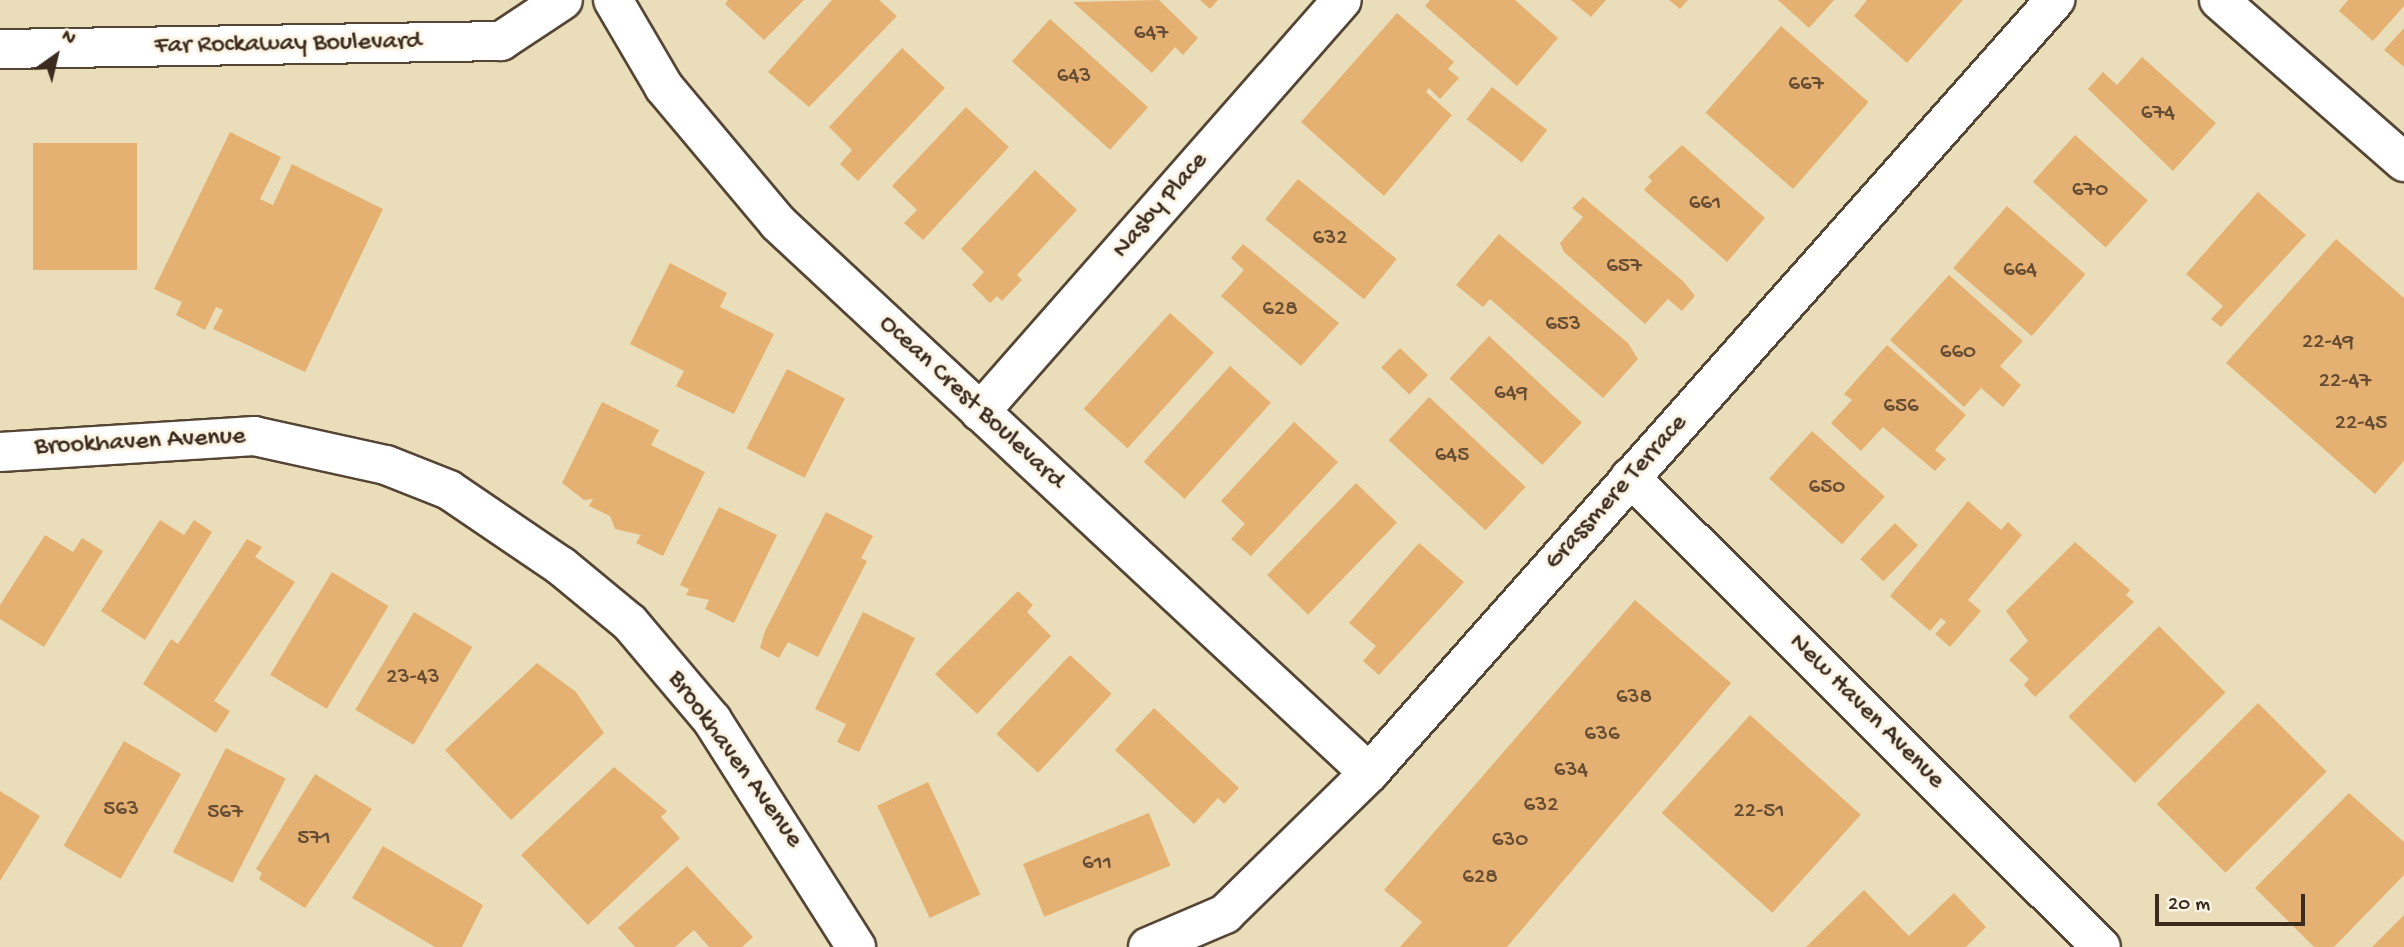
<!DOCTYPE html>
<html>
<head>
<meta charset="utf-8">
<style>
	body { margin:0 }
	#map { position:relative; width:2404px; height:947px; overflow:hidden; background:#eadeba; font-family:"Gochi Hand",sans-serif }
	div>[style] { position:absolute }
	.building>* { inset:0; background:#e4b172; transform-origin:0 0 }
	.roads { filter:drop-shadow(2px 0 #554535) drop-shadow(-2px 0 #554535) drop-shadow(0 2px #554535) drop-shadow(0 -2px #554535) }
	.street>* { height:38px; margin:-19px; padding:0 19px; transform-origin:19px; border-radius:19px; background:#fff }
	.secondary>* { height:38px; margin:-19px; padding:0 19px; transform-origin:19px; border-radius:19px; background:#fff }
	span { translate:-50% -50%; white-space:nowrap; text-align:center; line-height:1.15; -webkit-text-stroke:6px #fcf5e5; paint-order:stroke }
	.number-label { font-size:23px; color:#654c33 }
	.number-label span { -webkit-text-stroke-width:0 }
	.street-label { font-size:26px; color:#3b2a1e }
	.north { position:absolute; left:21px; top:21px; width:70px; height:70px; -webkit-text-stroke:5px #fcf5e5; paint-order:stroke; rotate:34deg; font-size:19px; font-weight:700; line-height:28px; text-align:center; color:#3b2a1e }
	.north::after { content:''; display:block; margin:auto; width:24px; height:32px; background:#3b2a1e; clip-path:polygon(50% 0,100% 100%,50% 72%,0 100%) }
	.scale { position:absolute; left:2155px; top:894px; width:150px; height:32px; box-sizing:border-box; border:4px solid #3b2a1e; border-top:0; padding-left:9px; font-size:21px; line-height:24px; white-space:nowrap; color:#3b2a1e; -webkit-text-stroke:5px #fcf5e5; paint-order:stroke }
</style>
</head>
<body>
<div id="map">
	<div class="building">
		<i style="clip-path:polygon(728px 0,804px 0,764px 40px,725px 4px)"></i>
		<i style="clip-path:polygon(832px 0,879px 0,897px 16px,809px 107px,768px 72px)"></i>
		<i style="clip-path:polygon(1159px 0,1198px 38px,1183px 55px,1175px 47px,1152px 73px,1073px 2px)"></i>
		<i style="clip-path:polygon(1200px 0,1218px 0,1210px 9px)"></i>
		<i style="clip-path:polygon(1430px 0,1515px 0,1558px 38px,1517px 86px,1425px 6px)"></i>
		<i style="clip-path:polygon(1571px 0,1606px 0,1591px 17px)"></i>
		<i style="clip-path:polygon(1669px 0,1688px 0,1680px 9px)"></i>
		<i style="clip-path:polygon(1778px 0,1834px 0,1809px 28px)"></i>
		<i style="clip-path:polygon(1867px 0,1963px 0,1907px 63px,1854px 16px)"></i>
		<i style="clip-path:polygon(2348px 0,2404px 0,2404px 6px,2373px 41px,2339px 11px)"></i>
		<i style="clip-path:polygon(1397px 13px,1454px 62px,1448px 69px,1459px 78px,1440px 99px,1429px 88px,1426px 92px,1452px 115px,1384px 196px,1301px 122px)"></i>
		<i style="left:1050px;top:19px;width:132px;height:57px;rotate:42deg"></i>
		<i style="left:1781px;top:26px;width:116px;height:115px;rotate:41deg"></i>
		<i style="clip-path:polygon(2404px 28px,2404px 67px,2384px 50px)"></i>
		<i style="clip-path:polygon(902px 48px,945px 88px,858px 181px,840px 164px,852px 150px,829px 127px)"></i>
		<i style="clip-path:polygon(2142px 57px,2216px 123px,2173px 171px,2088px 89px,2103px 72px,2117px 85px)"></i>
		<i style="left:1492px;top:87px;width:70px;height:41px;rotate:38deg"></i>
		<i style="clip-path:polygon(966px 107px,1009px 147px,923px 240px,904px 223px,917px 210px,892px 186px)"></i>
		<i style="clip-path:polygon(230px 132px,281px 157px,260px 199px,273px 205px,292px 164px,383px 209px,305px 372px,213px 329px,223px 310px,216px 307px,205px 330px,176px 315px,182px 302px,154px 289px)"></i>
		<i style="left:2075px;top:135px;width:98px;height:63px;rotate:42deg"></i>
		<i style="left:33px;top:143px;width:104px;height:127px"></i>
		<i style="clip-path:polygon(1682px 145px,1765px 218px,1727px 262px,1644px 190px,1652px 181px,1648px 177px)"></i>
		<i style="clip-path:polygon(1035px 170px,1077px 210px,1017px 275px,1022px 280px,1002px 301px,997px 296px,990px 303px,972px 285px,984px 272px,961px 249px)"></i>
		<i style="left:1298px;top:179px;width:127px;height:52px;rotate:39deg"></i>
		<i style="clip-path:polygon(2258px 192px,2306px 235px,2221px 327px,2211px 319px,2223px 306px,2186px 274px)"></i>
		<i style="clip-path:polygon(1583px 197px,1683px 281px,1695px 296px,1682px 311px,1668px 299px,1645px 324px,1564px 252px,1560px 243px,1583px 217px,1572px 208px)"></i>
		<i style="left:2007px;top:206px;width:104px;height:82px;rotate:41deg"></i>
		<i style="clip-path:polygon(1499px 234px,1628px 343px,1638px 359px,1603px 398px,1490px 299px,1483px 307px,1456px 285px)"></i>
		<i style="clip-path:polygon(2336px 239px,2404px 298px,2404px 461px,2375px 494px,2226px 363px)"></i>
		<i style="clip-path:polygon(1243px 244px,1339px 323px,1301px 366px,1221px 296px,1244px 270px,1231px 258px)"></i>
		<i style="clip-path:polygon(670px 263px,727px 293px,720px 307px,774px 334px,734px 414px,676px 386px,684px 371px,630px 344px)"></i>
		<i style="clip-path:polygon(1949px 275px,2023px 341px,2000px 366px,2021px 385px,2003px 407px,1981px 388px,1964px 407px,1890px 340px)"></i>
		<i style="left:1170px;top:313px;width:59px;height:129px;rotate:42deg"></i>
		<i style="left:1489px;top:336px;width:127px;height:58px;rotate:43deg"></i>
		<i style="clip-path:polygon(1887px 345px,1966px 415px,1935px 450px,1946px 459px,1935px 471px,1883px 427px,1861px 451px,1831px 423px,1852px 400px,1844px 394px)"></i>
		<i style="left:1400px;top:348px;width:39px;height:27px;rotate:44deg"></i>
		<i style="left:1230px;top:366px;width:55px;height:129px;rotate:42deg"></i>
		<i style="left:787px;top:369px;width:65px;height:89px;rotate:27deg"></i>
		<i style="left:1429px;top:397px;width:132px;height:59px;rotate:43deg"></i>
		<i style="clip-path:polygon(602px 402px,659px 430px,651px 445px,705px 472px,663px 556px,636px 543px,641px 535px,615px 529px,610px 516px,589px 506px,593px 499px,584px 500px,562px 483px)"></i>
		<i style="clip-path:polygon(1294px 422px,1338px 462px,1251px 556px,1231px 539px,1245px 524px,1221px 501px)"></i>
		<i style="left:1812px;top:431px;width:98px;height:64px;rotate:42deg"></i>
		<i style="left:1356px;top:483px;width:57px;height:128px;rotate:44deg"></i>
		<i style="clip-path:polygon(1968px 501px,2001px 530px,2008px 522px,2022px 535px,1968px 600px,1981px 611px,1950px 647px,1935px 634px,1946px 622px,1941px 618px,1930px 631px,1890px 596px)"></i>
		<i style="clip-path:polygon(719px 507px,777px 535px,734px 623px,705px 609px,709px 600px,686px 595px,689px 589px,680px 585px)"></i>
		<i style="clip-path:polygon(826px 512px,873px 536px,861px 558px,867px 561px,818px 657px,788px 642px,779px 658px,760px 648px,765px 631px)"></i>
		<i style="clip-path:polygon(160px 520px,184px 535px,194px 520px,212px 532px,145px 640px,101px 611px)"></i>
		<i style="left:1895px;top:523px;width:32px;height:50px;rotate:44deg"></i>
		<i style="clip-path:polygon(45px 535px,73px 552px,82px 538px,103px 551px,44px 647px,0 619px,0 605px)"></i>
		<i style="clip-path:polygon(247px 539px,262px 547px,255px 557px,295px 582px,214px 701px,230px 711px,216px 733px,143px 684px,171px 639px,178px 644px)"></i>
		<i style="clip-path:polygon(2075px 542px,2130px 590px,2126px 595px,2134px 602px,2035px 697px,2024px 685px,2029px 679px,2009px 660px,2028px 641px,2006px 611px)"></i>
		<i style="clip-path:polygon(1419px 543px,1464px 582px,1379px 675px,1363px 661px,1376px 646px,1349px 623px)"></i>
		<i style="left:332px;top:572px;width:66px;height:120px;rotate:31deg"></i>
		<i style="clip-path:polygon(1018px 591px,1033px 605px,1027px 612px,1051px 636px,977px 714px,935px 674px)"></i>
		<i style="clip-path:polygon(1635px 600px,1731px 683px,1507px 947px,1400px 947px,1422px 922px,1384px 890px)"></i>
		<i style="left:414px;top:612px;width:68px;height:114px;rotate:31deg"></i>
		<i style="clip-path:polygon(863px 612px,915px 638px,859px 752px,837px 742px,846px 724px,815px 709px)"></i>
		<i style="left:2159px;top:626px;width:94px;height:128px;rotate:45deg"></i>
		<i style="left:1070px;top:655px;width:57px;height:108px;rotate:43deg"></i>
		<i style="clip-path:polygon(537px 663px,576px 692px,604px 733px,511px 820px,445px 750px)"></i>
		<i style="left:2258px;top:703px;width:97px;height:143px;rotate:45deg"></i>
		<i style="clip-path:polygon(1154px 708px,1239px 788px,1224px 804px,1218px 798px,1194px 824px,1115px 750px)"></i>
		<i style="left:1750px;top:715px;width:149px;height:132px;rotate:42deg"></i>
		<i style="left:124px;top:741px;width:66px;height:121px;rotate:30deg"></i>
		<i style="left:226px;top:748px;width:67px;height:117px;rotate:27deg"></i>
		<i style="clip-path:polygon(614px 767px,667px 811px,661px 817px,680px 838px,588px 925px,521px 855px)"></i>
		<i style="clip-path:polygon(315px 774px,372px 809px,305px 908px,259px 879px,262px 873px,256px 869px)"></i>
		<i style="left:928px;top:782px;width:124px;height:56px;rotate:65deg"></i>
		<i style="clip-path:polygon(0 791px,40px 816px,0 881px)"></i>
		<i style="clip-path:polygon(2349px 793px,2404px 842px,2404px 875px,2334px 947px,2314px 947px,2255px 888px)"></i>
		<i style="left:1149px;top:813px;width:57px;height:136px;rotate:68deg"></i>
		<i style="clip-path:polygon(383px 846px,483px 905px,462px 947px,435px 947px,352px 898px)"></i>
		<i style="clip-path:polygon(687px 866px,753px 937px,742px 947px,709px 947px,694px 930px,675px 947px,635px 947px,618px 928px)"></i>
		<i style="clip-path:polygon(1864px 890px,1909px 936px,1954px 893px,1986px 927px,1966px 947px,1806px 947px)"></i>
		<i style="clip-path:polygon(2404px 915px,2404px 947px,2372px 947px)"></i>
	</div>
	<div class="roads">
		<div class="street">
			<i style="left:613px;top:0;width:101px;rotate:59.6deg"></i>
			<i style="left:664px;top:87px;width:177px;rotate:50deg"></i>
			<i style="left:778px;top:223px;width:807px;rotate:42.94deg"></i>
			<i style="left:0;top:49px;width:501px;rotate:-0.91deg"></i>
			<i style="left:501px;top:41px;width:74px;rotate:-33.5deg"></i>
			<i style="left:980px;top:412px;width:548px;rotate:-48.7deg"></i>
			<i style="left:0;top:452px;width:255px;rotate:-3.6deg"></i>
			<i style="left:254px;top:436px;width:135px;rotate:12.4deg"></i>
			<i style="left:386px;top:465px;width:68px;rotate:21.6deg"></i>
			<i style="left:449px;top:490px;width:135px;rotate:34.2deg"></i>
			<i style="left:561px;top:566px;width:89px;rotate:39.6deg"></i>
			<i style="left:630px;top:623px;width:127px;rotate:49.8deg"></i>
			<i style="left:712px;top:720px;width:269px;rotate:57.6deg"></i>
			<i style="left:1630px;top:477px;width:665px;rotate:44.94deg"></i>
			<i style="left:1148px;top:947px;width:84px;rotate:-23.2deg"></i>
			<i style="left:1225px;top:914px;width:202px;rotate:-44.4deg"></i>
			<i style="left:1369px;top:773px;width:1034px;rotate:-48.41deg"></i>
		</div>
		<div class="secondary">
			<i style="left:2219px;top:0;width:246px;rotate:41.2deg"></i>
		</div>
	</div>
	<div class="number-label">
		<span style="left:1151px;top:34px">647</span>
		<span style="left:1074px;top:77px">643</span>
		<span style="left:1806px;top:85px">667</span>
		<span style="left:2158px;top:114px">674</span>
		<span style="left:2090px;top:191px">670</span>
		<span style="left:1705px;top:204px">661</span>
		<span style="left:1330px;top:239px">632</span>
		<span style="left:1624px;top:267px">657</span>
		<span style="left:2020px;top:271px">664</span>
		<span style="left:1280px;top:310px">628</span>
		<span style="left:1563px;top:325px">653</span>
		<span style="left:2328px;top:343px">22-49</span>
		<span style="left:1958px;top:353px">660</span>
		<span style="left:2345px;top:382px">22-47</span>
		<span style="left:1511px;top:394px">649</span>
		<span style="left:1901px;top:407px">656</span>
		<span style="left:2361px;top:424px">22-45</span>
		<span style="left:1452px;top:456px">645</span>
		<span style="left:1827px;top:488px">650</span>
		<span style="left:413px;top:678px">23-43</span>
		<span style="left:1634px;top:698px">638</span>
		<span style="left:1602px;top:735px">636</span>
		<span style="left:1571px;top:771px">634</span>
		<span style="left:1541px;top:806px">632</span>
		<span style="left:121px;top:810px">563</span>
		<span style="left:1759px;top:812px">22-51</span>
		<span style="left:225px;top:813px">567</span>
		<span style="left:314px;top:839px">571</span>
		<span style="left:1510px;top:841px">630</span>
		<span style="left:1097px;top:864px">611</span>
		<span style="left:1480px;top:878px">628</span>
	</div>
	<div class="street-label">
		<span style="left:288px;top:45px;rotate:-1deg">Far Rockaway Boulevard</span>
		<span style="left:1161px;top:206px;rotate:-49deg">Nasby Place</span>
		<span style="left:971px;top:403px;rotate:43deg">Ocean Crest Boulevard</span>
		<span style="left:140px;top:443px;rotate:-3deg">Brookhaven Avenue</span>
		<span style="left:1617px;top:493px;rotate:-48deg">Grassmere Terrace</span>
		<span style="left:1866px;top:712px;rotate:45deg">New Haven Avenue</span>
		<span style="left:734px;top:760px;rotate:54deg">Brookhaven Avenue</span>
	</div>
	<div class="north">N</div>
	<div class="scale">20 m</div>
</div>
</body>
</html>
